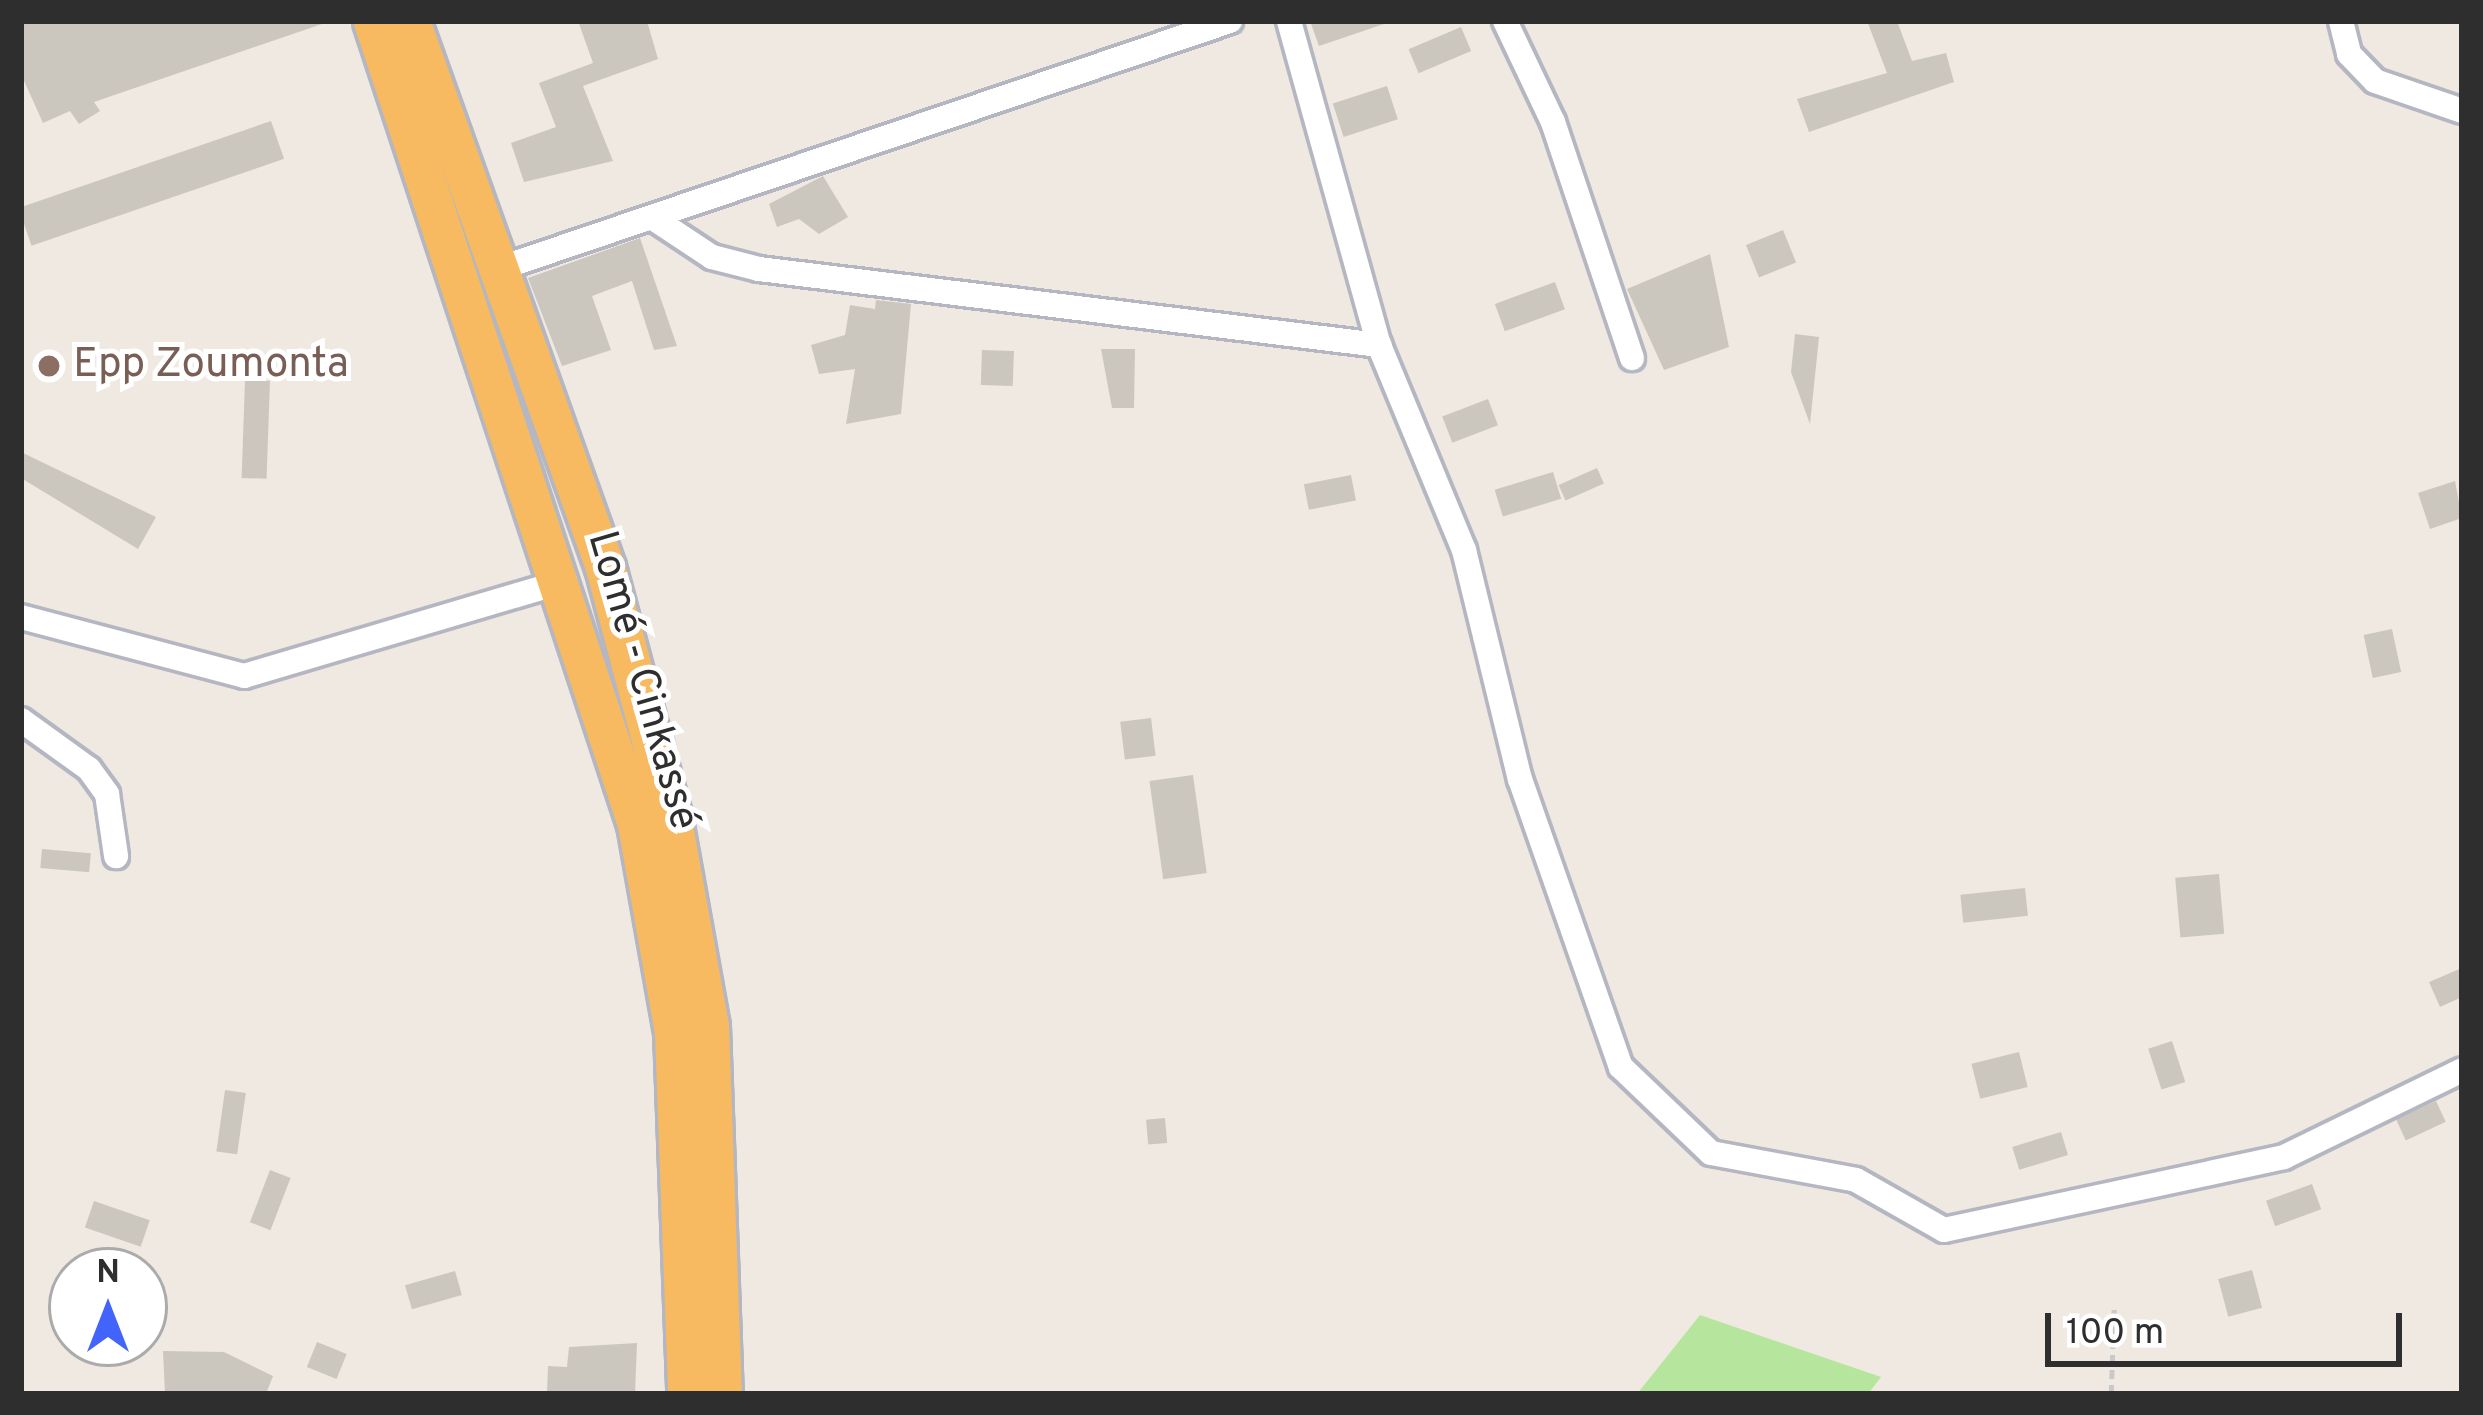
<!DOCTYPE html>
<html>
<head>
<meta charset="utf-8">
<style>
	body { margin:0 }
	#map { position:relative; width:2483px; height:1415px; overflow:hidden; background:#efe9e1; font-family:Overpass,sans-serif }
	div>[style] { position:absolute }
	.green>* { inset:0; background:#b6e59e }
	.building>* { inset:0; background:#cbc7bf; transform-origin:0 0 }
	.path>* { height:4.5px; margin-top:-2.25px; transform-origin:0; background:repeating-linear-gradient(90deg,#c9c9c9 0 9px,transparent 0 15px) }
	.roads { filter:drop-shadow(3px 0 #b4b7c1) drop-shadow(-3px 0 #b4b7c1) drop-shadow(0 3px #b4b7c1) drop-shadow(0 -3px #b4b7c1) }
	.minor>* { height:24px; margin:-12px; padding:0 12px; transform-origin:12px; border-radius:12px; background:#fff }
	.trunk>* { height:39px; margin:-19.5px; padding:0 19.5px; transform-origin:19.5px; border-radius:19.5px; background:#f8ba60 }
	.dots>* { width:33px; height:33px; translate:-50% -50%; box-sizing:border-box; border:6px solid #fff; border-radius:50% }
	span { translate:-50% -50%; white-space:nowrap; text-align:center; line-height:1.15; -webkit-text-stroke:10px #fff; paint-order:stroke }
	.education-label { font-size:42px; color:#785e54 }
	.left { translate:0 -50%; text-align:left }
	.street-label { font-size:42px; color:#2e2e2e }
	.frame { position:absolute; inset:0; border:24px solid #2e2e2e; pointer-events:none }
	.north { position:absolute; left:48px; top:1247px; width:120px; height:120px; box-sizing:border-box; background:#fff; border:3px solid #ababab; border-radius:50%; rotate:0deg; font-size:33px; font-weight:700; line-height:48px; text-align:center; color:#2e2e2e }
	.north::after { content:''; display:block; margin:auto; width:42px; height:54px; background:#4264fb; clip-path:polygon(50% 0,100% 100%,50% 72%,0 100%) }
	.scale { position:absolute; left:2045px; top:1313px; width:357px; height:54px; box-sizing:border-box; border:6px solid #2e2e2e; border-top:0; padding-left:15px; font-size:36px; line-height:42px; white-space:nowrap; color:#2e2e2e; -webkit-text-stroke:9px #fff; paint-order:stroke }
</style>
</head>
<body>
<div id="map">
	<div class="green">
		<i style="clip-path:polygon(1700px 1315px,1881px 1377px,1868px 1394px,1637px 1394px)"></i>
	</div>
	<div class="building">
		<i style="clip-path:polygon(21px 21px,324px 21px,325px 23px,94px 102px,100px 111px,79px 124px,70px 111px,43px 123px,21px 74px)"></i>
		<i style="clip-path:polygon(578px 21px,647px 21px,658px 59px,583px 86px,613px 161px,524px 182px,511px 143px,556px 127px,539px 83px,593px 63px)"></i>
		<i style="clip-path:polygon(1310px 21px,1383px 21px,1384px 24px,1319px 46px)"></i>
		<i style="clip-path:polygon(1867px 21px,1897px 21px,1912px 61px,1946px 53px,1954px 82px,1809px 132px,1797px 99px,1887px 73px)"></i>
		<i style="left:1461px;top:27px;width:26px;height:57px;rotate:67deg"></i>
		<i style="left:1387px;top:86px;width:35px;height:57px;rotate:72deg"></i>
		<i style="left:271px;top:121px;width:40px;height:267px;rotate:71deg"></i>
		<i style="clip-path:polygon(823px 176px,848px 217px,819px 234px,799px 219px,777px 227px,769px 204px)"></i>
		<i style="left:1783px;top:230px;width:35px;height:40px;rotate:68deg"></i>
		<i style="clip-path:polygon(640px 238px,677px 346px,654px 350px,632px 281px,592px 296px,611px 350px,562px 366px,528px 278px)"></i>
		<i style="clip-path:polygon(1710px 254px,1729px 347px,1664px 370px,1627px 289px)"></i>
		<i style="left:1555px;top:282px;width:29px;height:64px;rotate:70deg"></i>
		<i style="clip-path:polygon(876px 300px,911px 304px,901px 414px,846px 424px,855px 369px,819px 374px,811px 345px,845px 335px,850px 305px,875px 309px)"></i>
		<i style="clip-path:polygon(1795px 334px,1819px 337px,1810px 424px,1791px 372px)"></i>
		<i style="clip-path:polygon(1101px 349px,1135px 349px,1134px 408px,1112px 408px)"></i>
		<i style="left:982px;top:350px;width:32px;height:35px;rotate:2deg"></i>
		<i style="left:245px;top:380px;width:25px;height:98px;rotate:2deg"></i>
		<i style="left:1488px;top:399px;width:28px;height:49px;rotate:69deg"></i>
		<i style="clip-path:polygon(21px 452px,156px 517px,138px 549px,21px 478px)"></i>
		<i style="left:1597px;top:468px;width:17px;height:42px;rotate:66deg"></i>
		<i style="left:1553px;top:472px;width:28px;height:61px;rotate:73deg"></i>
		<i style="left:1351px;top:475px;width:26px;height:48px;rotate:79deg"></i>
		<i style="clip-path:polygon(2455px 481px,2462px 518px,2430px 529px,2418px 493px)"></i>
		<i style="left:2392px;top:629px;width:44px;height:29px;rotate:78deg"></i>
		<i style="left:1151px;top:718px;width:38px;height:31px;rotate:83deg"></i>
		<i style="left:1193px;top:775px;width:99px;height:44px;rotate:82deg"></i>
		<i style="left:42px;top:849px;width:49px;height:19px;rotate:5deg"></i>
		<i style="left:2219px;top:874px;width:60px;height:44px;rotate:85deg"></i>
		<i style="left:2025px;top:888px;width:28px;height:65px;rotate:84deg"></i>
		<i style="clip-path:polygon(2462px 968px,2462px 997px,2440px 1007px,2429px 982px)"></i>
		<i style="left:2172px;top:1041px;width:43px;height:25px;rotate:72deg"></i>
		<i style="left:2019px;top:1052px;width:36px;height:49px;rotate:76deg"></i>
		<i style="left:225px;top:1090px;width:21px;height:62px;rotate:8deg"></i>
		<i style="left:2436px;top:1101px;width:23px;height:44px;rotate:65deg"></i>
		<i style="left:1165px;top:1118px;width:25px;height:19px;rotate:85deg"></i>
		<i style="left:2061px;top:1132px;width:24px;height:51px;rotate:73deg"></i>
		<i style="left:270px;top:1170px;width:22px;height:56px;rotate:21deg"></i>
		<i style="left:2312px;top:1184px;width:27px;height:49px;rotate:70deg"></i>
		<i style="left:94px;top:1201px;width:59px;height:28px;rotate:19deg"></i>
		<i style="left:2252px;top:1270px;width:39px;height:35px;rotate:75deg"></i>
		<i style="left:455px;top:1271px;width:25px;height:52px;rotate:74deg"></i>
		<i style="left:317px;top:1342px;width:32px;height:27px;rotate:22deg"></i>
		<i style="clip-path:polygon(637px 1343px,635px 1394px,547px 1394px,548px 1366px,567px 1367px,569px 1347px)"></i>
		<i style="clip-path:polygon(163px 1351px,224px 1352px,273px 1376px,266px 1394px,165px 1394px)"></i>
	</div>
	<div class="path">
		<i style="left:2111px;top:1394px;width:88px;rotate:-88deg"></i>
	</div>
	<div class="roads">
		<div class="minor">
			<i style="left:1289px;top:21px;width:336px;rotate:74.5deg"></i>
			<i style="left:1379px;top:345px;width:222px;rotate:67.5deg"></i>
			<i style="left:1464px;top:550px;width:236px;rotate:76.3deg"></i>
			<i style="left:1520px;top:779px;width:305px;rotate:70.7deg"></i>
			<i style="left:1621px;top:1067px;width:124px;rotate:43.7deg"></i>
			<i style="left:1711px;top:1153px;width:147px;rotate:10.5deg"></i>
			<i style="left:1856px;top:1180px;width:101px;rotate:29.6deg"></i>
			<i style="left:1944px;top:1230px;width:348px;rotate:-12.1deg"></i>
			<i style="left:2284px;top:1157px;width:198px;rotate:-26deg"></i>
			<i style="left:1505px;top:21px;width:112px;rotate:64.6deg"></i>
			<i style="left:1553px;top:122px;width:249px;rotate:71.5deg"></i>
			<i style="left:2341px;top:21px;width:34px;rotate:76deg"></i>
			<i style="left:2349px;top:54px;width:37px;rotate:46deg"></i>
			<i style="left:2375px;top:81px;width:92px;rotate:19deg"></i>
			<i style="left:656px;top:220px;width:67px;rotate:33.5deg"></i>
			<i style="left:712px;top:257px;width:49px;rotate:14.3deg"></i>
			<i style="left:759px;top:269px;width:625px;rotate:6.99deg"></i>
			<i style="left:498px;top:269px;width:773px;rotate:-18.72deg"></i>
			<i style="left:21px;top:617px;width:231px;rotate:14.8deg"></i>
			<i style="left:244px;top:676px;width:335px;rotate:-16.5deg"></i>
			<i style="left:21px;top:720px;width:84px;rotate:35.8deg"></i>
			<i style="left:89px;top:769px;width:31px;rotate:54deg"></i>
			<i style="left:107px;top:794px;width:63px;rotate:81.7deg"></i>
		</div>
		<div class="trunk">
			<i style="left:373px;top:21px;width:845px;rotate:71.8deg"></i>
			<i style="left:637px;top:824px;width:211px;rotate:79.9deg"></i>
			<i style="left:674px;top:1032px;width:362px;rotate:87.9deg"></i>
			<i style="left:410px;top:21px;width:580px;rotate:70.35deg"></i>
			<i style="left:605px;top:567px;width:257px;rotate:75.1deg"></i>
			<i style="left:671px;top:815px;width:214px;rotate:79.8deg"></i>
			<i style="left:709px;top:1026px;width:368px;rotate:88deg"></i>
		</div>
	</div>
	<div class="dots">
		<i style="left:49px;top:366px;background:#8d6e63"></i>
	</div>
	<div class="education-label">
		<span class="left" style="left:73px;top:366px">Epp Zoumonta</span>
	</div>
	<div class="street-label">
		<span style="left:641px;top:681px;rotate:74deg">Lomé - Cinkassé</span>
	</div>
	<div class="frame"></div>
	<div class="north">N</div>
	<div class="scale">100 m</div>
</div>
</body>
</html>
